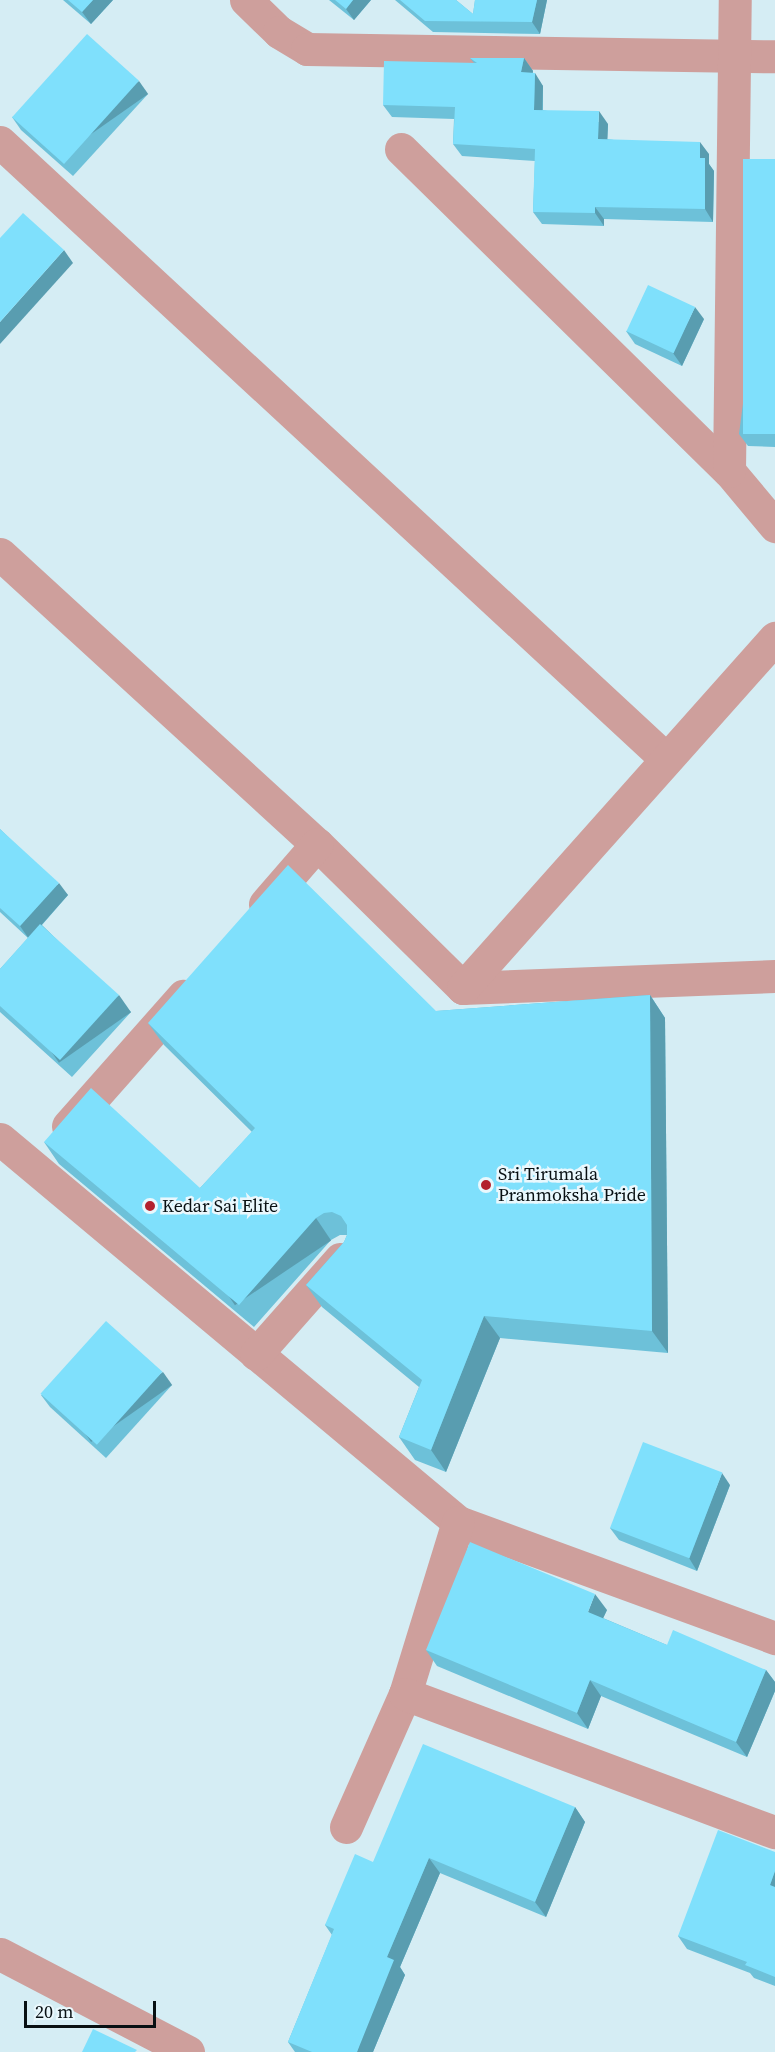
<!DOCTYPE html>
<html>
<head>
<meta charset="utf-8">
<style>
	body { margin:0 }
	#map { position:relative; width:775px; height:2052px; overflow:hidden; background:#d5edf4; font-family:"Source Serif 4",serif }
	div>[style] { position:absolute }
	.minor>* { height:33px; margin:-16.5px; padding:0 16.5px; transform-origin:16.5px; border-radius:16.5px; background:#ce9f9c }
	.wall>* { inset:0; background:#6dc1d9 }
	.shaded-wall>* { inset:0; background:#599db0; transform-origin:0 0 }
	.building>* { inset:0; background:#7fe0fc; transform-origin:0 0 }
	.dots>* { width:16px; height:16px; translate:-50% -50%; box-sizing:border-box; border:3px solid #eaf8fd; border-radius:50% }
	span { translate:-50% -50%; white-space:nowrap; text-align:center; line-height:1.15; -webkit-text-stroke:5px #eaf8fd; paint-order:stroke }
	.poi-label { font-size:18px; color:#081013 }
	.left { translate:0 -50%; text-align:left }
	.scale { position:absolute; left:24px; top:2001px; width:132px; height:27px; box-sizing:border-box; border:3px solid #081013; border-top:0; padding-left:8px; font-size:18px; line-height:21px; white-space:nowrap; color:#081013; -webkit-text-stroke:4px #eaf8fd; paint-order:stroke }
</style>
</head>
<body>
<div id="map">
	<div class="minor">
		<i style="left:246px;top:0;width:46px;rotate:44.1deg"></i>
		<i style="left:279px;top:32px;width:33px;rotate:31deg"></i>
		<i style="left:307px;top:49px;width:468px;rotate:0.9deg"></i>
		<i style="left:0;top:142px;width:908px;rotate:42.81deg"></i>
		<i style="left:401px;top:149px;width:460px;rotate:44.5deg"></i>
		<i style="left:729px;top:471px;width:72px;rotate:50.1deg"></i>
		<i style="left:729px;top:471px;width:471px;rotate:-89.3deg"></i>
		<i style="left:0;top:554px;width:430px;rotate:42.5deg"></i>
		<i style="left:317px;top:844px;width:205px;rotate:44.6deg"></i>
		<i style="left:463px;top:988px;width:312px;rotate:-2.2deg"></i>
		<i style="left:265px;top:904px;width:79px;rotate:-49.1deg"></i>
		<i style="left:463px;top:988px;width:469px;rotate:-48.3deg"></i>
		<i style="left:68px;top:1126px;width:174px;rotate:-48.5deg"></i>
		<i style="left:0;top:1139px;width:597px;rotate:39.9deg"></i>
		<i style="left:458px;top:1522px;width:338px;rotate:20.1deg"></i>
		<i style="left:256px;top:1354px;width:127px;rotate:-48.5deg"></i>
		<i style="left:405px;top:1694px;width:180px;rotate:-72.9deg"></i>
		<i style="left:346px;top:1827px;width:145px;rotate:-66.1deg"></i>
		<i style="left:405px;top:1694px;width:395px;rotate:20.5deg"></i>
		<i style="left:0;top:1954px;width:212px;rotate:27.5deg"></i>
	</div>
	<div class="wall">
		<i style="clip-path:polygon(63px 0,113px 0,91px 24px)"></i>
		<i style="clip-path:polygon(329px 0,371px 0,354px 20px)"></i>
		<i style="clip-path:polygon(395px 0,456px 0,473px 14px,475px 0,547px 0,540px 34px,433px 32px)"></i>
		<i style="clip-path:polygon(470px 58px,524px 58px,533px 71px,533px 73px,543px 86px,543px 110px,608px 124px,607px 139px,709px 154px,709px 164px,714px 171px,713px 222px,604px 219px,604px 226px,542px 224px,533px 212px,535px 161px,462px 156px,453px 144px,454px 119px,392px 117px,383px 105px,474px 63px)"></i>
		<i style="clip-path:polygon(148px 94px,73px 176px,21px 130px,12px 117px)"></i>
		<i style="clip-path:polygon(775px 159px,775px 447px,748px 446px,739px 434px)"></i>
		<i style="clip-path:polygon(704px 319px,682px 366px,635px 344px,626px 331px)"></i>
		<i style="clip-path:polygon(0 829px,68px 895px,42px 925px,131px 1012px,72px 1077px,0 1012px,0 969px,28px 938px,0 912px)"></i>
		<i style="clip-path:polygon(650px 995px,665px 1018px,668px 1353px,500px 1338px,446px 1472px,415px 1460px,399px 1437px,419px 1387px,322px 1307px,306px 1285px,344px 1242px,347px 1235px,340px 1235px,331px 1240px,254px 1327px,59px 1164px,44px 1142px,200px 1188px,252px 1132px,164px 1045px,148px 1023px,436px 1011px)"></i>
		<i style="clip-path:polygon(172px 1385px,106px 1458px,50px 1407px,41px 1395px)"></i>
		<i style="clip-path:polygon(730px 1485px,697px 1571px,619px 1540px,610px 1528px)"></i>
		<i style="clip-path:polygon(607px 1610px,603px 1618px,667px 1645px,766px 1670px,775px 1682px,775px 1691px,747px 1757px,601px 1696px,588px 1729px,437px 1666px,426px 1650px)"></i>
		<i style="clip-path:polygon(575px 1807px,585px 1822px,546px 1917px,440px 1873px,400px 1967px,405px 1975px,373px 2052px,295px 2052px,288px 2042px,332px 1935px,325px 1925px,373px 1862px)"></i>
		<i style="clip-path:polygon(775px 1852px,775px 1986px,754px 1978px,750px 1973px,687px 1949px,678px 1936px)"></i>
	</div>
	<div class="shaded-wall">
		<i style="clip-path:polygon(93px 0,113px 0,91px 24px,82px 12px)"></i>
		<i style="clip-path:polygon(353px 0,371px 0,354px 20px,346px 9px)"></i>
		<i style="clip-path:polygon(537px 0,547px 0,540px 34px,532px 22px)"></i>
		<i style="clip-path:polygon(524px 58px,533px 71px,530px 85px,521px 72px)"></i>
		<i style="clip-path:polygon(535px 73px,543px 86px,542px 122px,534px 110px)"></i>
		<i style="left:139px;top:81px;width:16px;height:110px;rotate:55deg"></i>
		<i style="clip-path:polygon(599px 111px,608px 124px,607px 152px,598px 139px)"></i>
		<i style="clip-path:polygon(700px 142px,709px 154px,709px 164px,714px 171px,713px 222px,705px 209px,700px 158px)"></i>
		<i style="clip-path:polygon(595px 207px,604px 219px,604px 226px,595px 213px)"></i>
		<i style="clip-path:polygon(64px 250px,73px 263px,0 344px,0 322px)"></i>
		<i style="clip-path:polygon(695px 307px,704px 319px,682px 366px,673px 353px)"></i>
		<i style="clip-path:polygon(59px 883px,68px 895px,29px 939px,20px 926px)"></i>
		<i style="left:119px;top:995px;width:21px;height:88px;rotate:55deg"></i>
		<i style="clip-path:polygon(650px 995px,665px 1018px,668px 1353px,652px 1331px)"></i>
		<i style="left:316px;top:1218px;width:27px;height:116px;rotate:56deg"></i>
		<i style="clip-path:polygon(484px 1316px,500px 1338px,446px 1472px,431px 1450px)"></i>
		<i style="left:163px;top:1372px;width:16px;height:99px;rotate:55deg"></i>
		<i style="clip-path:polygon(722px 1473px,730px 1485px,697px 1571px,689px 1558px)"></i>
		<i style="clip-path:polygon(595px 1594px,607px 1610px,599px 1627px,588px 1612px)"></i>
		<i style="clip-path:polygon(766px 1670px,775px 1682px,775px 1691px,747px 1757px,736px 1742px)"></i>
		<i style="clip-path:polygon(590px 1680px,601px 1696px,588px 1729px,577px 1713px)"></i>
		<i style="clip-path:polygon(575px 1807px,585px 1822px,546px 1917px,535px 1902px)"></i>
		<i style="clip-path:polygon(429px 1858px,440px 1873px,400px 1967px,405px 1975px,373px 2052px,357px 2052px,387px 1957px)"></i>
		<i style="clip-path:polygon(775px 1871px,775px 1892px,770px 1885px)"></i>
	</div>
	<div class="building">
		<i style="clip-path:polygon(68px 0,93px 0,82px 12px)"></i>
		<i style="clip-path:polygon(335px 0,353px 0,346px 9px)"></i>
		<i style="clip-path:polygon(400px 0,456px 0,473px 14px,475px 0,537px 0,532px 22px,425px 21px)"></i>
		<i style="left:87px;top:34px;width:70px;height:112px;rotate:42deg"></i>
		<i style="clip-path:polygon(470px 58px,524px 58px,521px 72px,535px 73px,534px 110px,599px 111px,598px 139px,700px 142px,700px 158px,705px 158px,705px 209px,595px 207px,595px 213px,533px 212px,535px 149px,453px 144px,455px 107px,383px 105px,384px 61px,477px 63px)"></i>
		<i style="left:743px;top:159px;width:32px;height:275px"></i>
		<i style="clip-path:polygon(23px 213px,64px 250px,0 322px,0 238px)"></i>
		<i style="left:648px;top:285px;width:52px;height:51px;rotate:25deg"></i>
		<i style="clip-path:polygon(0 829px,59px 883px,20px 926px,0 908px)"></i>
		<i style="clip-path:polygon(288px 865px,436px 1011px,650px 995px,652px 1331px,484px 1316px,431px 1450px,399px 1437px,422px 1380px,306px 1285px,344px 1242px,347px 1235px,347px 1225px,341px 1216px,332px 1212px,324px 1213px,316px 1218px,239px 1305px,44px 1142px,91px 1088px,200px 1188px,255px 1128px,148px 1023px)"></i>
		<i style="clip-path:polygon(40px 924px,119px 995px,60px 1060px,0 1006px,0 969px)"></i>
		<i style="left:106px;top:1321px;width:76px;height:98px;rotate:42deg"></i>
		<i style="left:643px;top:1442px;width:85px;height:92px;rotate:21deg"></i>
		<i style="clip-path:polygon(470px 1542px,595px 1594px,588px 1612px,667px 1645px,673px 1630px,766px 1670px,736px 1742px,590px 1680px,577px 1713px,426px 1650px)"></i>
		<i style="clip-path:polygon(423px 1744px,575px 1807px,535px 1902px,429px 1858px,387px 1957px,394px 1960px,357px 2052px,312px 2052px,288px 2042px,334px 1929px,325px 1925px,355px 1854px,373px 1862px)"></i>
		<i style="clip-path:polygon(718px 1830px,775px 1852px,775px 1871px,770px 1885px,775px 1887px,775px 1977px,745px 1965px,747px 1962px,678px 1936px)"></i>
		<i style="clip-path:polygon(93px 2029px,137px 2050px,135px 2052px,82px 2052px)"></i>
	</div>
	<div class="dots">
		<i style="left:486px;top:1185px;background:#b3212d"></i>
		<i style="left:150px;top:1206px;background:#b3212d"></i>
	</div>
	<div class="poi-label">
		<span class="left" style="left:498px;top:1185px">Sri Tirumala<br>Pranmoksha Pride</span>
		<span class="left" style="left:162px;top:1206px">Kedar Sai Elite</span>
	</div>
	<div class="scale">20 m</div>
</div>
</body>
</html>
